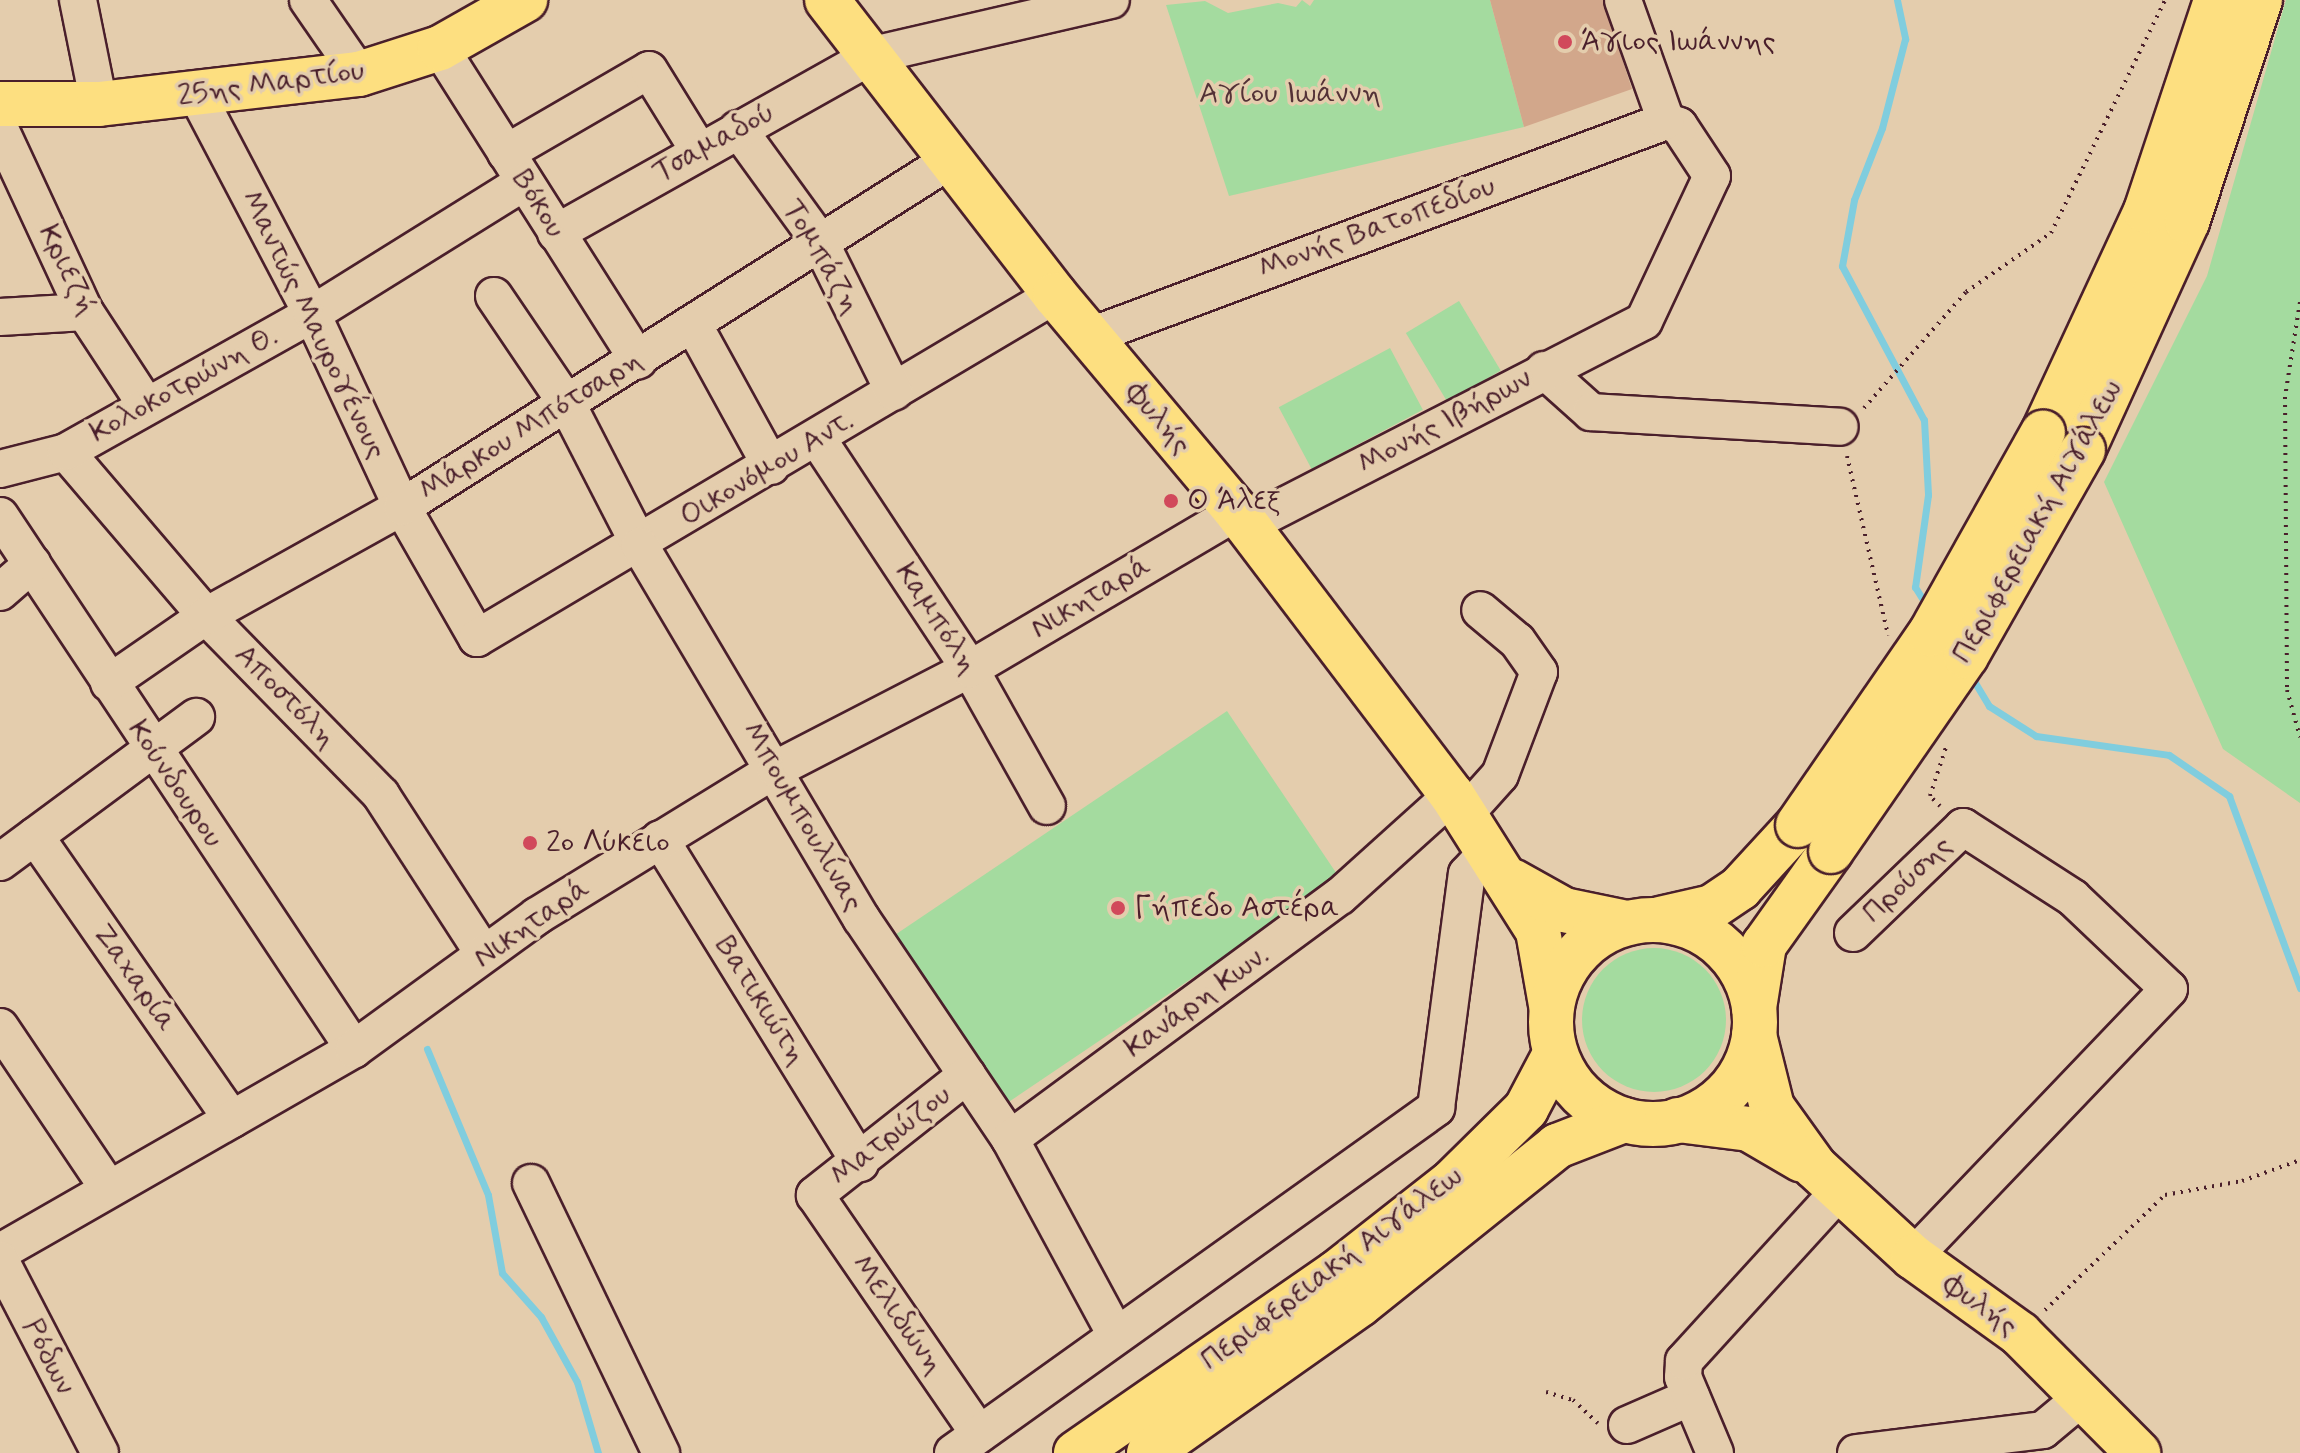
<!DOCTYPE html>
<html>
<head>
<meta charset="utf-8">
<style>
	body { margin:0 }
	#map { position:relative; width:2300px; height:1453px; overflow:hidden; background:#e4cdad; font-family:Mynerve,sans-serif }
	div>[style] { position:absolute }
	.green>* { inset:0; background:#a4db9f; transform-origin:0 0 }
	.round { border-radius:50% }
	.stream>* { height:7px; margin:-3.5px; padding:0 3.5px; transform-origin:3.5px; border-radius:3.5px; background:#80cdde }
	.building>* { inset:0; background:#d2a78b }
	.path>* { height:4px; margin-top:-2px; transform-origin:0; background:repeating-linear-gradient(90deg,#4a1f2b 0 2px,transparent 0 8px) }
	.roads { filter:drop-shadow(2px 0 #4a1f2b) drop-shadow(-2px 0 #4a1f2b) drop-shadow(0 2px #4a1f2b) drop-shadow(0 -2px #4a1f2b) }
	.minor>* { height:36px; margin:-18px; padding:0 18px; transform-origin:18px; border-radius:18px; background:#e4cdad }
	.major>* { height:44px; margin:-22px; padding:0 22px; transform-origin:22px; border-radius:22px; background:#fddf80 }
	.major>.ring { margin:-22px; padding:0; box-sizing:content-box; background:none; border:44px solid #fddf80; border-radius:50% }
	.bridges { filter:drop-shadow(2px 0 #4a1f2b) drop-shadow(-2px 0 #4a1f2b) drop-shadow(0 2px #4a1f2b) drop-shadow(0 -2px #4a1f2b) }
	.major-bridge>* { height:44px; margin:-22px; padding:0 22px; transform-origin:22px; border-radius:22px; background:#fddf80 }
	.dots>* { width:22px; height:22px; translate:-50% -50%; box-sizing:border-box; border:4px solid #e4cdad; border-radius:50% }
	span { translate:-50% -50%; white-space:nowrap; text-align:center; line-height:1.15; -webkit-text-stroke:7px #e4cdad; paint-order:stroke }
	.poi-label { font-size:30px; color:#4a1f2b }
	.left { translate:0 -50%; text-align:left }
	.street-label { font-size:30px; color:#4a1f2b }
	.park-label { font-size:30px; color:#533237 }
</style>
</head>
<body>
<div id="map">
	<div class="green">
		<i style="clip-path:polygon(1302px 0,1310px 6px,1314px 0,1490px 0,1524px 127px,1229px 196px,1166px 5px,1205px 1px,1228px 13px,1278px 3px,1296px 7px)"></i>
		<i style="clip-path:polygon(2286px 0,2300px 0,2300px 803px,2223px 749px,2104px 482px,2207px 276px)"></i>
		<i style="left:1459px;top:301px;width:81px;height:62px;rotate:59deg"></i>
		<i style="left:1390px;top:348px;width:70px;height:126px;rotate:62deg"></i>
		<i style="left:1227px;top:711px;width:202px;height:402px;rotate:56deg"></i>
		<i class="round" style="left:1582px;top:948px;width:144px;height:144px"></i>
	</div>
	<div class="stream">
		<i style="left:1897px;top:0;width:40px;rotate:78deg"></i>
		<i style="left:1905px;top:39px;width:92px;rotate:104.5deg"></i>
		<i style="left:1882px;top:128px;width:77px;rotate:111.3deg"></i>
		<i style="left:1854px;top:200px;width:67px;rotate:100.3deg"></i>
		<i style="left:1842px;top:266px;width:174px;rotate:62deg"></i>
		<i style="left:1924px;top:420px;width:75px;rotate:86.9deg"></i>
		<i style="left:1928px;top:495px;width:93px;rotate:98deg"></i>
		<i style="left:1915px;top:587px;width:25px;rotate:58deg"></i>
		<i style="left:1971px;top:676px;width:35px;rotate:59deg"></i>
		<i style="left:1989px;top:706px;width:56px;rotate:32.6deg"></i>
		<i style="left:2036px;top:736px;width:134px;rotate:8.1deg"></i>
		<i style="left:2169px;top:755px;width:73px;rotate:34.3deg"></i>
		<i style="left:2229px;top:796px;width:205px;rotate:69.7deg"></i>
		<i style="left:427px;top:1049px;width:158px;rotate:67.3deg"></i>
		<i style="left:488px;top:1195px;width:79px;rotate:79.8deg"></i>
		<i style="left:502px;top:1273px;width:59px;rotate:48.4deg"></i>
		<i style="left:541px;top:1317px;width:74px;rotate:61deg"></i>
		<i style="left:577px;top:1382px;width:74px;rotate:73.5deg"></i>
	</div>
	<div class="building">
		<i style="clip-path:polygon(1490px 0,1603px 0,1632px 89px,1524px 127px)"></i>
	</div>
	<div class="path">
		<i style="left:2300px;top:302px;width:96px;rotate:99deg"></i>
		<i style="left:2285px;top:397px;width:293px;rotate:89.6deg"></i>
		<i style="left:2287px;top:690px;width:49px;rotate:74.5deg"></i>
		<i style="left:1864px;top:408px;width:154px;rotate:-48.7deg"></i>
		<i style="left:1966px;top:292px;width:103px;rotate:-34.8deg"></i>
		<i style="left:2051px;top:233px;width:259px;rotate:-63.9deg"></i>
		<i style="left:1847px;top:456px;width:184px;rotate:77.1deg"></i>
		<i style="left:1940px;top:806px;width:14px;rotate:-135deg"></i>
		<i style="left:1930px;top:796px;width:52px;rotate:-71.9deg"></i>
		<i style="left:2045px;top:1310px;width:166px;rotate:-43.8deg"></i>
		<i style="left:2165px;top:1195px;width:78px;rotate:-10.3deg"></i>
		<i style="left:2242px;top:1181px;width:62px;rotate:-19.9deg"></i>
		<i style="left:1546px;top:1392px;width:28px;rotate:17deg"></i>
		<i style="left:1573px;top:1400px;width:34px;rotate:43deg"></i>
	</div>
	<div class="roads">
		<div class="minor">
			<i style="left:78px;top:0;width:106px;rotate:78.6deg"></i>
			<i style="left:308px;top:0;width:90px;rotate:55.4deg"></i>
			<i style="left:440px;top:48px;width:370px;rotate:57.6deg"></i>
			<i style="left:197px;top:95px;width:247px;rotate:62.3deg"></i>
			<i style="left:312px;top:314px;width:213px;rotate:65deg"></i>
			<i style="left:402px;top:507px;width:151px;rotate:60.2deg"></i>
			<i style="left:477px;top:638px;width:672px;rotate:-30.69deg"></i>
			<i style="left:0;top:129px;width:202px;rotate:65.1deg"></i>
			<i style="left:85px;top:312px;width:111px;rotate:56.7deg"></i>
			<i style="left:738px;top:129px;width:140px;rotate:54deg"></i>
			<i style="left:820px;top:242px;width:167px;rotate:63.7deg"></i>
			<i style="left:506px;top:153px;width:165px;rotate:-30.1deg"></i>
			<i style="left:649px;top:70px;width:95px;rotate:58.3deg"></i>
			<i style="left:556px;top:233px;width:364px;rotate:-29.3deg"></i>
			<i style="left:873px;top:55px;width:244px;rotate:-13deg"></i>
			<i style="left:494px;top:296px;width:130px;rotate:55.9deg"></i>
			<i style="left:567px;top:404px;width:160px;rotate:62.8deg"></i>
			<i style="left:640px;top:546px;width:433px;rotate:59.3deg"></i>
			<i style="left:861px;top:918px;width:267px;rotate:56deg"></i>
			<i style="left:1010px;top:1139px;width:223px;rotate:61.6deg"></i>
			<i style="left:0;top:317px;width:85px;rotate:-3.4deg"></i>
			<i style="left:693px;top:324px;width:162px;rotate:61.2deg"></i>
			<i style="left:1088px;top:337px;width:617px;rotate:-20.49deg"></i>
			<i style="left:1544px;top:370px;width:63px;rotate:41.8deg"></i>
			<i style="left:1591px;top:412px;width:249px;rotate:3.4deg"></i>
			<i style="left:817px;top:438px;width:277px;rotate:56.5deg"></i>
			<i style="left:970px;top:669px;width:157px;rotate:60.7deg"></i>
			<i style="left:66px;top:452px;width:216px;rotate:49.5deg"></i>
			<i style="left:206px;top:616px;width:250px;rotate:45.6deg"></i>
			<i style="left:381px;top:795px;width:189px;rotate:57.1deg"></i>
			<i style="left:0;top:469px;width:68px;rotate:-14.4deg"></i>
			<i style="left:66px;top:452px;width:282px;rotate:-29.3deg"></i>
			<i style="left:312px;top:314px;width:250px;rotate:-31.9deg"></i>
			<i style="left:0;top:516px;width:640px;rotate:56.41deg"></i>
			<i style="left:1247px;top:525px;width:446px;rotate:-27.2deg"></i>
			<i style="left:1644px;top:321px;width:160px;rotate:-64.9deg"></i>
			<i style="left:1712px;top:176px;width:60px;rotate:-123.4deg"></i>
			<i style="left:1679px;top:126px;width:14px;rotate:-159deg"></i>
			<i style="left:1666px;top:121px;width:128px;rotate:-109.6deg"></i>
			<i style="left:0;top:592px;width:43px;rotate:-41.2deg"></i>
			<i style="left:109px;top:683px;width:118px;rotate:-34.6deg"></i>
			<i style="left:206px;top:616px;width:224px;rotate:-29.1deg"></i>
			<i style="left:402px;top:507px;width:647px;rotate:-32.32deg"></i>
			<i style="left:1465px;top:814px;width:52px;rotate:-48.1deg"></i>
			<i style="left:1500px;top:775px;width:110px;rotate:-69.3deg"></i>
			<i style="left:1539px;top:672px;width:38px;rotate:-125deg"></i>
			<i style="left:1517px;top:641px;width:48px;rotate:-140deg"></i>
			<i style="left:35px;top:836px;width:345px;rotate:55.2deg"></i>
			<i style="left:660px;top:839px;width:381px;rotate:58.3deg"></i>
			<i style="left:0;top:862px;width:244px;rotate:-36.5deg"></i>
			<i style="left:1853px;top:933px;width:153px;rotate:-43.9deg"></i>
			<i style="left:1963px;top:827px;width:131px;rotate:32.8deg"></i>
			<i style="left:2073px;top:898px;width:132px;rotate:43.5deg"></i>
			<i style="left:2169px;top:989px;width:371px;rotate:133.7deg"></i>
			<i style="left:0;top:1027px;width:195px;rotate:56.1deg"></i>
			<i style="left:967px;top:1075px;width:194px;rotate:141.7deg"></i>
			<i style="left:815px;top:1195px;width:290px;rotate:55.5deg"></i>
			<i style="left:1010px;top:1139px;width:410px;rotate:-36.4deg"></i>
			<i style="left:1340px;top:896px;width:151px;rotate:-42deg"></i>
			<i style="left:531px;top:1183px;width:300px;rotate:64.3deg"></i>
			<i style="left:0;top:1252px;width:408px;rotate:-29.8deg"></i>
			<i style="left:354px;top:1049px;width:226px;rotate:-36deg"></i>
			<i style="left:537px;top:916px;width:281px;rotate:-31.6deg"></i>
			<i style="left:776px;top:769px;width:218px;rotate:-27.3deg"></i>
			<i style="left:970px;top:669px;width:310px;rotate:-30.5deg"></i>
			<i style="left:0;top:1260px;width:217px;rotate:62.6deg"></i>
			<i style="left:1627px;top:1425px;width:70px;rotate:-23.6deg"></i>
			<i style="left:953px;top:1453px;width:594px;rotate:-35.54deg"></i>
			<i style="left:1436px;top:1108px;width:236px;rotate:-82.5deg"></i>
			<i style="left:1467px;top:874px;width:34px;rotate:-47deg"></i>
			<i style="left:1715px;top:1453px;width:82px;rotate:-112.8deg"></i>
			<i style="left:1683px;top:1377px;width:16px;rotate:-86deg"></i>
			<i style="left:1684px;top:1361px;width:231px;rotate:-47.6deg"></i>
			<i style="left:1856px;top:1453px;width:188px;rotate:-7deg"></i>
			<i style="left:2043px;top:1430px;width:55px;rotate:-39.8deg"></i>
		</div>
		<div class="major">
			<i style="left:827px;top:0;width:373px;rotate:52.3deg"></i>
			<i style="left:1055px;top:295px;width:283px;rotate:50deg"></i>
			<i style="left:1237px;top:512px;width:355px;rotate:52.8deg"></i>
			<i style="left:1452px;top:795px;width:161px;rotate:57.7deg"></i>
			<i style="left:1538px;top:931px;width:75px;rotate:80deg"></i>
			<i style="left:0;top:104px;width:99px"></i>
			<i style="left:99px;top:104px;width:262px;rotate:-6.6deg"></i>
			<i style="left:359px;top:74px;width:85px;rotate:-17.8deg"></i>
			<i style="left:440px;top:48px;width:98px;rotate:-29.5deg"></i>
			<i style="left:2043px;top:433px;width:245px;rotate:-65.1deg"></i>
			<i style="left:2146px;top:211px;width:222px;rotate:-71.6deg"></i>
			<i style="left:2083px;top:450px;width:251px;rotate:-65.5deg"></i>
			<i style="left:2187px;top:222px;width:234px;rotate:-71.8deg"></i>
			<i style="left:1512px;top:881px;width:60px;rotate:29.1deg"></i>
			<i style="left:1564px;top:910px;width:63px;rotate:11.8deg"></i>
			<i style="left:1660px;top:919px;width:53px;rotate:-13deg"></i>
			<i style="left:1712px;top:907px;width:34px;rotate:-34deg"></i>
			<i style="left:1740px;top:888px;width:86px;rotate:-47.4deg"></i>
			<i class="ring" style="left:1551px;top:920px;width:160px;height:160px"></i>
			<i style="left:1754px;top:1008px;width:64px;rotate:-81deg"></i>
			<i style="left:1764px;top:945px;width:115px;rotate:-54.5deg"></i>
			<i style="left:1754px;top:1035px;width:74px;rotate:76deg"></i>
			<i style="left:1772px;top:1107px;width:74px;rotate:54.4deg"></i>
			<i style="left:1815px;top:1167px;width:133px;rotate:42.6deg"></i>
			<i style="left:1913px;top:1257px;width:132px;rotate:35.7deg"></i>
			<i style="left:2020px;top:1334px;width:168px;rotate:45.2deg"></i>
			<i style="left:1678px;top:1120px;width:72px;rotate:7.2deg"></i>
			<i style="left:1749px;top:1129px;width:61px;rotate:30.3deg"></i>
			<i style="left:1076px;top:1453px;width:316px;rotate:-34.7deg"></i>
			<i style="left:1336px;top:1273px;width:147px;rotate:-38.1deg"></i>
			<i style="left:1452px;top:1182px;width:104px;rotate:-44.6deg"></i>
			<i style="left:1526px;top:1109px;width:62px;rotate:-62.2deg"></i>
			<i style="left:1149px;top:1453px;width:258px;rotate:-35.2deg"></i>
			<i style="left:1360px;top:1304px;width:253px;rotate:-38.7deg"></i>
			<i style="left:1557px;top:1146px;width:72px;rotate:-21.2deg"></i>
		</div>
	</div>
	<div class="bridges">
		<div class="major-bridge">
			<i style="left:1798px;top:825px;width:232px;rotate:-55.4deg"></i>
			<i style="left:1930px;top:634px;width:231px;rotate:-60.7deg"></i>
			<i style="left:1831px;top:851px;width:237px;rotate:-55.3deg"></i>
			<i style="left:1966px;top:656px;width:237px;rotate:-60.4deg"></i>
		</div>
	</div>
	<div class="dots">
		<i style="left:1565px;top:42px;background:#d1495b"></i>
		<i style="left:1171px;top:501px;background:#d1495b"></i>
		<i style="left:530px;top:843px;background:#d1495b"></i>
		<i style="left:1118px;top:908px;background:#d1495b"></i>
	</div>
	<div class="poi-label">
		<span class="left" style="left:1581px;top:42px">Άγιος Ιωάννης</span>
		<span class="left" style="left:1187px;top:501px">Ο Άλεξ</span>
		<span class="left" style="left:546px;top:843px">2ο Λύκειο</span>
		<span class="left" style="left:1134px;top:908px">Γήπεδο Αστέρα</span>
	</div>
	<div class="street-label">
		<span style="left:271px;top:84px;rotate:-8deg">25ης Μαρτίου</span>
		<span style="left:714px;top:143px;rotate:-29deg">Τσαμαδού</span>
		<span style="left:538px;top:204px;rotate:58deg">Βόκου</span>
		<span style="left:1377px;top:228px;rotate:-20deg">Μονής Βατοπεδίου</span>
		<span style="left:821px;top:257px;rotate:60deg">Τομπάζη</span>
		<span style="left:67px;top:270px;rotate:64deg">Κριεζή</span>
		<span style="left:313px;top:325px;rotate:64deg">Μαντώς Μαυρογένους</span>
		<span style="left:184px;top:385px;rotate:-29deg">Κολοκοτρώνη Θ.</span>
		<span style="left:1158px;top:419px;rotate:50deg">Φυλής</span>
		<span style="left:1445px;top:422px;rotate:-28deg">Μονής Ιβήρων</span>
		<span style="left:531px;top:426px;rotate:-32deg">Μάρκου Μπότσαρη</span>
		<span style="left:767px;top:469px;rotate:-31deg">Οικονόμου Αντ.</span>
		<span style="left:2038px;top:522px;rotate:-61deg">Περιφερειακή Αιγάλεω</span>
		<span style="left:1091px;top:598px;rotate:-31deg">Νικηταρά</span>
		<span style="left:936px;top:619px;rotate:57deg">Καμπόλη</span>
		<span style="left:285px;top:697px;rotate:46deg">Αποστόλη</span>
		<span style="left:175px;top:784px;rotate:56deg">Κούνδουρου</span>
		<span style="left:802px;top:817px;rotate:60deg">Μπουμπουλίνας</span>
		<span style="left:1908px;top:880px;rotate:-44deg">Προύσης</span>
		<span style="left:532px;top:924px;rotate:-35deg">Νικηταρά</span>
		<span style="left:134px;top:978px;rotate:55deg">Ζαχαρία</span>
		<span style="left:760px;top:1001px;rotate:58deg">Βατικιώτη</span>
		<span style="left:1197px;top:1002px;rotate:-36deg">Κανάρη Κων.</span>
		<span style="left:891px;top:1136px;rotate:-38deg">Ματρώζου</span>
		<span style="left:1332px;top:1269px;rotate:-37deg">Περιφερειακή Αιγάλεω</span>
		<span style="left:1980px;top:1306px;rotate:36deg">Φυλής</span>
		<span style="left:897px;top:1315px;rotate:55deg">Μελιδώνη</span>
		<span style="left:48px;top:1357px;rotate:63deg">Ρόδων</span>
	</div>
	<div class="park-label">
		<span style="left:1290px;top:94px">Αγίου Ιωάννη</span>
	</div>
</div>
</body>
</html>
